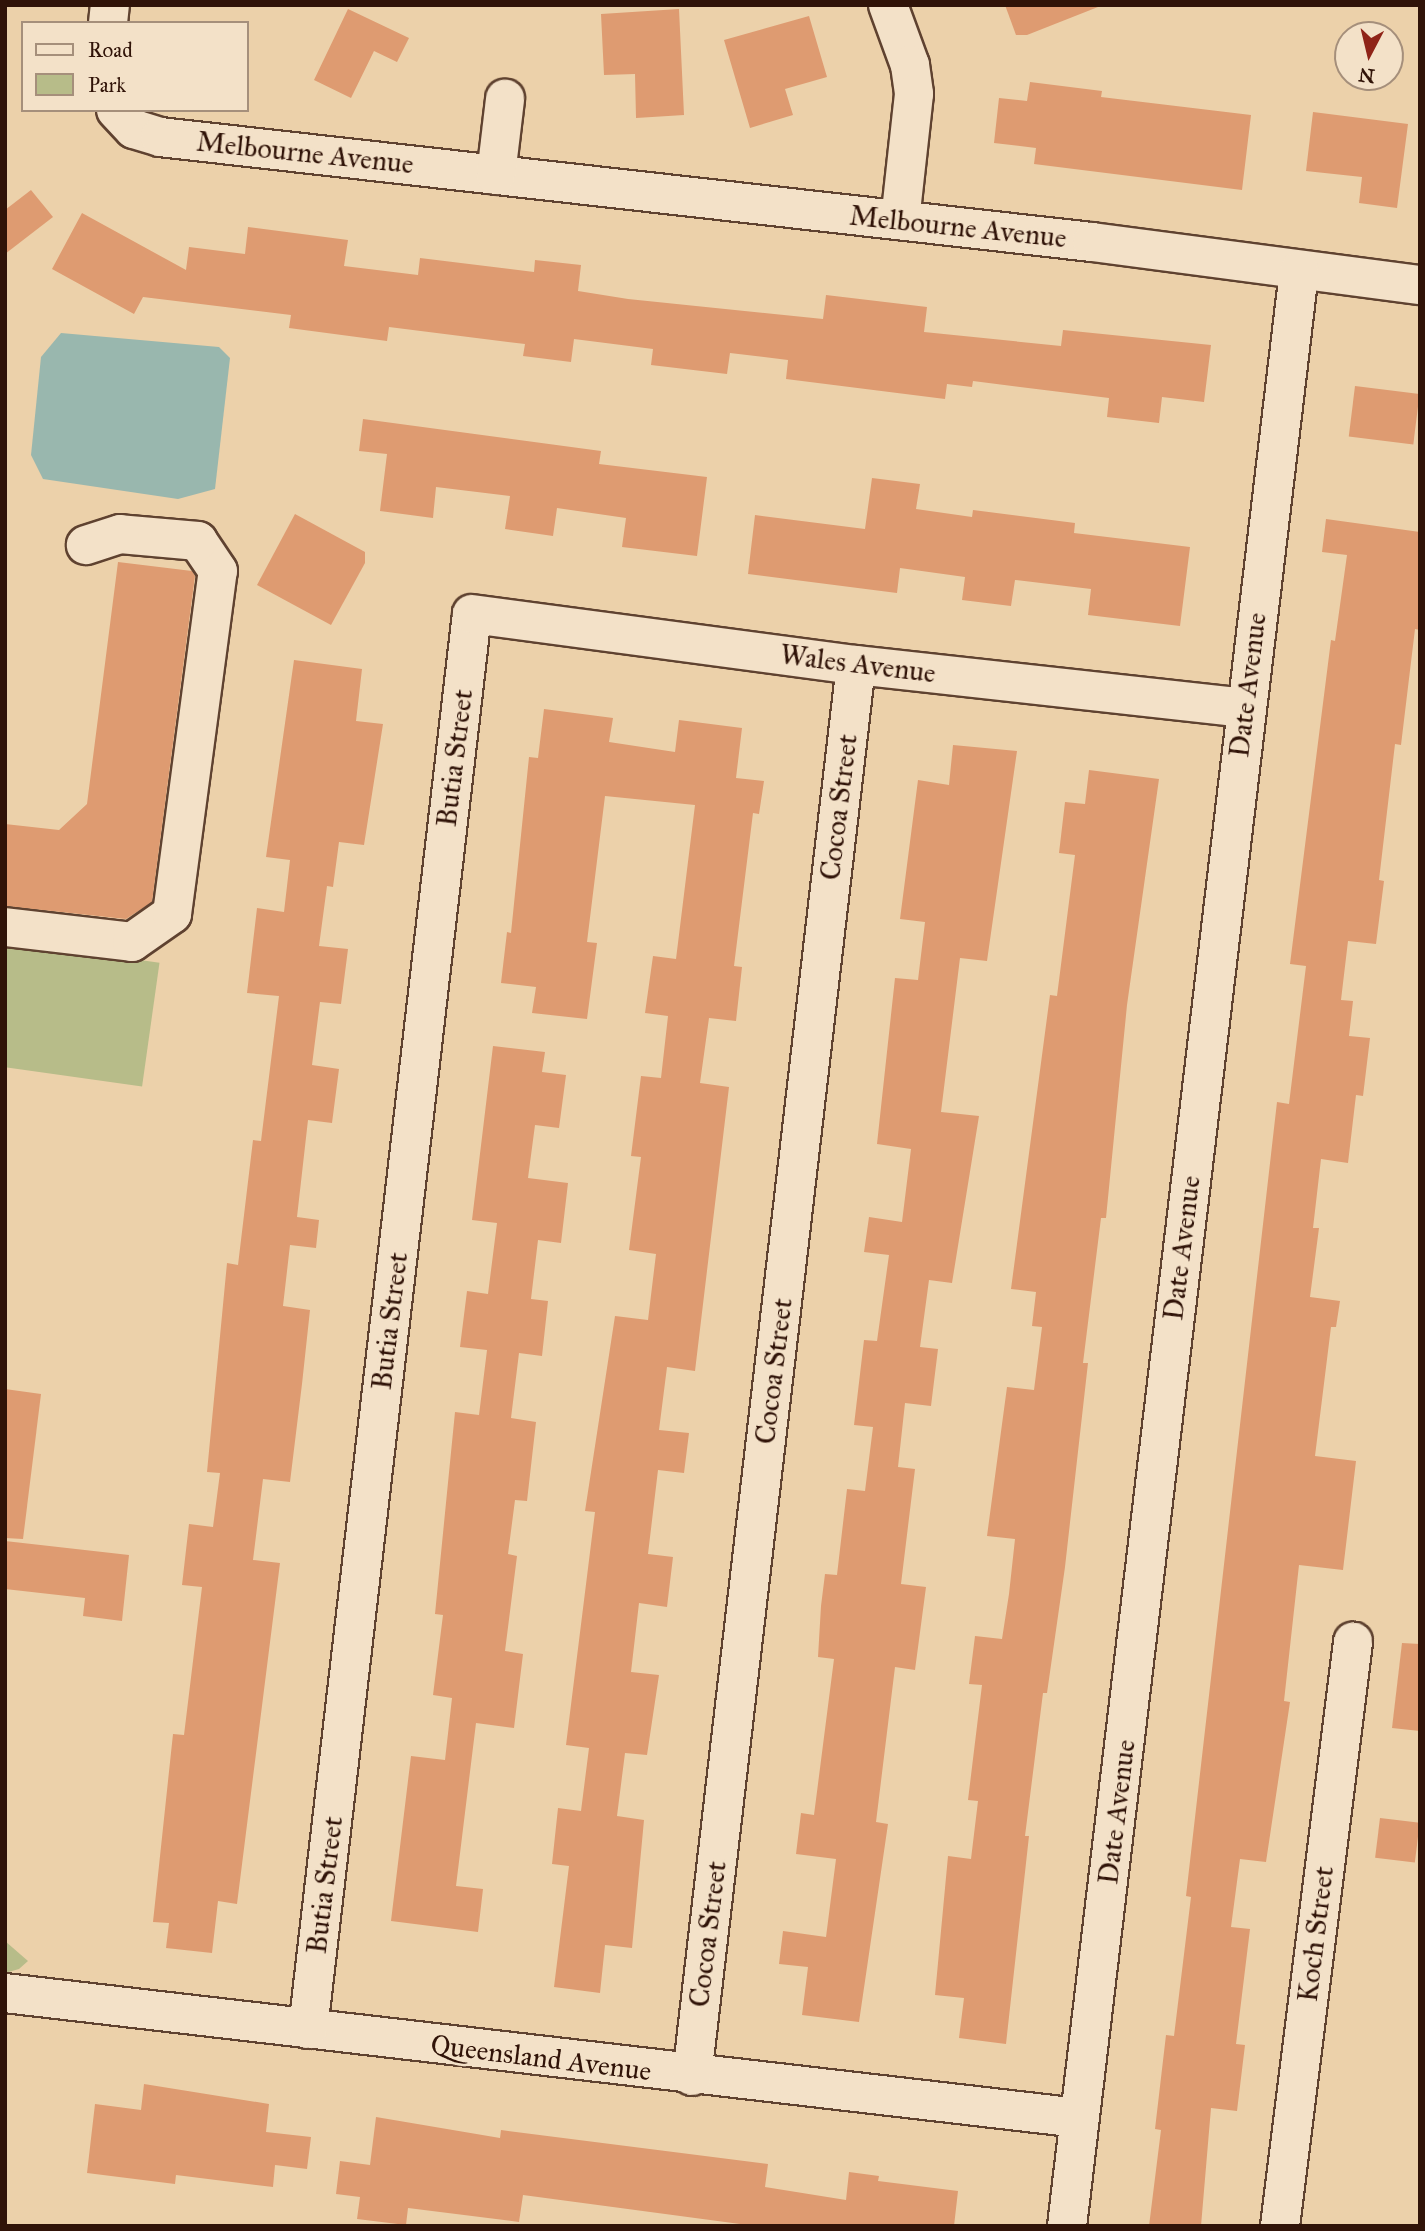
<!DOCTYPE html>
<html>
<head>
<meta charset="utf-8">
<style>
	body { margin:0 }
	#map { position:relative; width:1425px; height:2231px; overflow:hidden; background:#ecd1aa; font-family:"IM FELL Great Primer",serif }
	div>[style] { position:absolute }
	.green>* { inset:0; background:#b7bc89; transform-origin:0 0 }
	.water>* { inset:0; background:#99b7ae }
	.building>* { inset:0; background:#de9b71; transform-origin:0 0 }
	.roads { filter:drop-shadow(2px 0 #5f4230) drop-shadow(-2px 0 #5f4230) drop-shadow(0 2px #5f4230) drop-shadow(0 -2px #5f4230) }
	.minor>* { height:38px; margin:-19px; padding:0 19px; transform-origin:19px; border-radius:19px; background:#f3e1c8 }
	span { translate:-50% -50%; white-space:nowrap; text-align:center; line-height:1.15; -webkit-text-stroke:5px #f3e1c8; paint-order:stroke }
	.street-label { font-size:28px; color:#301308 }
	.frame { position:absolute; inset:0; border:7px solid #301308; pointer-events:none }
	.legend { position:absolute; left:21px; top:21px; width:228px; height:91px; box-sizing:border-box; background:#f3e1c8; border:2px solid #a58f7b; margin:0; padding:9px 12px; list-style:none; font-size:21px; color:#301308 }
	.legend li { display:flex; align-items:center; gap:14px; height:35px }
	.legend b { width:35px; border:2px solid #a58f7b }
	.north { position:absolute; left:1334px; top:21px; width:70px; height:70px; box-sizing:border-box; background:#f3e1c8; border:2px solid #a58f7b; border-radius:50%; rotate:187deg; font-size:19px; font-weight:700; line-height:28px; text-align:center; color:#301308 }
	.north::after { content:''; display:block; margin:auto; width:24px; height:32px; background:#8f2418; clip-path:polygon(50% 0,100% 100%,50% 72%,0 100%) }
</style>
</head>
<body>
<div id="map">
	<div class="green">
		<i style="left:5px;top:941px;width:156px;height:125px;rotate:8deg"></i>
		<i style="clip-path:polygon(5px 1941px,28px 1961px,19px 1969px,5px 1973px)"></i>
	</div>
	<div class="water">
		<i style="clip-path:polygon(61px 333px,219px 347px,230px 358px,215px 489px,178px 499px,43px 479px,31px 455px,41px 357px)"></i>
	</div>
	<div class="building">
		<i style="clip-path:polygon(1005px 5px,1097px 5px,1098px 7px,1027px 35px,1016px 35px)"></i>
		<i style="clip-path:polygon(348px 9px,409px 38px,397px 62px,374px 51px,351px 98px,314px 80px)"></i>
		<i style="clip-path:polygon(679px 9px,684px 115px,636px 118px,635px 74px,604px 75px,601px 14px)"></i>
		<i style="clip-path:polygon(809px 16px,827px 77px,785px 89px,793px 115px,750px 128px,724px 40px)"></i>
		<i style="clip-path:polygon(1030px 82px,1102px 91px,1101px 97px,1251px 115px,1242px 190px,1034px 164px,1036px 148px,994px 143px,999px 98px,1027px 101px)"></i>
		<i style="clip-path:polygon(1313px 112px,1408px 124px,1397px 208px,1359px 203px,1362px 177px,1306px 171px)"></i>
		<i style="clip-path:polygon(31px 190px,53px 217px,5px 254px,5px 210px)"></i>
		<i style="clip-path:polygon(82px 213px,186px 270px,189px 247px,245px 254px,248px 227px,348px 240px,344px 266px,418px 275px,420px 258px,534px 272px,535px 260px,581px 265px,578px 291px,628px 299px,823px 319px,826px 295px,927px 307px,924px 332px,1061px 346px,1063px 330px,1211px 345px,1204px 402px,1162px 397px,1159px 423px,1107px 417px,1109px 398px,973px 381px,972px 387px,947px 384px,945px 399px,786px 379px,788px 360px,730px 353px,727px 374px,651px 365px,653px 349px,574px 339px,571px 362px,523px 356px,525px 344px,389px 327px,387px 341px,289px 328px,291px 315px,143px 297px,134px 314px,52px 269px)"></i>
		<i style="left:1355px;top:386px;width:65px;height:51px;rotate:7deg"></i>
		<i style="clip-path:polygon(363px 419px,601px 451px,599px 464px,707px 477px,697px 556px,622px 547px,626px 518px,557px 508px,553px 536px,505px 529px,510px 496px,436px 487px,433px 518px,380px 511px,387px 454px,359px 451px)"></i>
		<i style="clip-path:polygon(872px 478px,920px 484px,916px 509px,972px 517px,973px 510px,1075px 523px,1074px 533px,1190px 547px,1180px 626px,1088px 615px,1091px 589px,1015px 580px,1011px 606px,962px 600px,965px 577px,900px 568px,897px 593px,748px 574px,755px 515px,865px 529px)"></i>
		<i style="clip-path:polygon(295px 514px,365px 552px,365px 563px,331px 625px,257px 585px)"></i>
		<i style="clip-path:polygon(1326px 519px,1420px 532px,1420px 630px,1415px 629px,1401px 745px,1395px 744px,1379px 880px,1384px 881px,1376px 944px,1348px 941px,1341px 1000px,1353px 1001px,1349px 1036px,1370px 1038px,1363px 1096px,1356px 1095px,1348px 1163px,1321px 1159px,1313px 1228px,1319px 1228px,1310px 1297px,1340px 1301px,1336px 1327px,1331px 1327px,1315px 1456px,1356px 1461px,1343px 1570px,1299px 1565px,1284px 1701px,1290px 1702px,1266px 1862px,1240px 1859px,1231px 1927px,1250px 1929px,1236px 2044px,1245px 2045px,1237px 2111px,1211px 2108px,1201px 2226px,1149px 2226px,1161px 2130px,1155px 2129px,1166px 2035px,1174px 2036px,1191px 1897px,1186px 1896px,1277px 1102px,1289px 1104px,1306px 966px,1290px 964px,1331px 640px,1335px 641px,1347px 555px,1322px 552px)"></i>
		<i style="clip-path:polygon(118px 562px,192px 571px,195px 576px,152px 902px,126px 919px,5px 906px,5px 824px,59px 830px,87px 804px)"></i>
		<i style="clip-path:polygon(294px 660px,362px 669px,356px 721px,383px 724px,364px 845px,339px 842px,333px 887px,327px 886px,319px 946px,348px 949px,341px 1004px,320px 1002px,312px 1065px,339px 1069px,332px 1123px,308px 1120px,297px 1217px,319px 1220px,316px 1248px,290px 1245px,283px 1306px,310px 1310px,302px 1384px,290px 1482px,263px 1479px,253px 1560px,280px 1563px,237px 1904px,218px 1901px,212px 1953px,166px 1948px,169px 1923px,153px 1922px,173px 1734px,184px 1735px,202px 1587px,182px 1585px,189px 1524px,213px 1527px,220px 1473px,207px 1472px,227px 1263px,238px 1265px,253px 1140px,261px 1141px,279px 996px,247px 993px,257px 908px,284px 912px,290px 860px,266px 857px)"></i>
		<i style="clip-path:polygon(544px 709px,613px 718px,609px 742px,675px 752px,679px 720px,742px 728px,736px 778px,764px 781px,759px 814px,753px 813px,734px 966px,742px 967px,736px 1021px,709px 1018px,700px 1083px,729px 1087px,695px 1371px,667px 1367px,659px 1430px,689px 1433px,684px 1473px,658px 1470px,648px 1554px,673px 1557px,667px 1607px,639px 1603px,631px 1672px,659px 1675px,647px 1755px,625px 1753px,617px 1816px,644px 1820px,632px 1948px,605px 1945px,600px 1993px,554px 1987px,569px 1866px,552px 1864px,558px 1808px,581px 1811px,589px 1748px,566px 1745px,595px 1512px,585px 1511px,615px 1316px,648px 1320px,656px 1254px,629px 1250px,641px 1157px,631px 1156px,641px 1076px,661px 1078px,668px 1016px,645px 1013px,653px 956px,676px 959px,695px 805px,605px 796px,587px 942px,597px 943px,587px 1019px,532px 1013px,536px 987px,501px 983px,507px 932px,511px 933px,529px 757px,538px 758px)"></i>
		<i style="clip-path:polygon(953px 745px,1017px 751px,987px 961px,960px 958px,941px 1112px,979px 1116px,952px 1283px,929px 1280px,920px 1347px,938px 1349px,931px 1406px,905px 1403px,898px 1467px,915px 1469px,901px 1584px,926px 1587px,915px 1670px,895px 1667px,876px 1822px,888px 1824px,859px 2022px,802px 2015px,808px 1967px,779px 1964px,783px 1931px,826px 1937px,836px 1859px,796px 1854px,801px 1813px,814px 1815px,834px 1659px,818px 1657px,821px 1606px,825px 1574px,837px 1575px,847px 1489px,865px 1491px,873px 1427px,854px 1425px,864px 1340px,877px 1341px,889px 1255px,864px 1252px,869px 1217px,902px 1222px,911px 1149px,877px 1144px,895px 978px,918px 980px,925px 922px,900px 919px,918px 780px,949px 785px)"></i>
		<i style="clip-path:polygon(1089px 770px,1159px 779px,1127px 1005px,1106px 1218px,1101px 1218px,1083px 1363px,1088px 1363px,1065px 1567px,1047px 1693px,1043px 1693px,1025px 1836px,1029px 1836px,1006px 2044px,959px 2038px,964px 1998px,935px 1995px,948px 1856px,971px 1859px,978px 1801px,968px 1800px,982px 1685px,969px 1684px,975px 1636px,1002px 1639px,1009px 1594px,1015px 1539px,987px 1536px,1007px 1387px,1034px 1390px,1042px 1327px,1032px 1326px,1036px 1292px,1011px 1289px,1050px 995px,1057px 996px,1075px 855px,1059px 853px,1065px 802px,1085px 804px)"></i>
		<i style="clip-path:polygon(493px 1046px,545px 1052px,542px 1072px,566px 1075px,559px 1128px,535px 1125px,528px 1178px,568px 1183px,561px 1243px,538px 1240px,531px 1299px,548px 1301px,542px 1356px,519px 1353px,511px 1418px,536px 1422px,527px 1501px,515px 1500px,508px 1554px,517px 1556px,505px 1651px,523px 1654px,514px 1728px,476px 1723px,456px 1886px,483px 1889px,478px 1932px,391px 1921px,411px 1756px,445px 1760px,452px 1698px,433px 1695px,443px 1615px,435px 1614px,455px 1412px,479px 1415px,487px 1350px,460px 1347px,467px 1291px,488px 1294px,497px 1223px,472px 1220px)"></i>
		<i style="clip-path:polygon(5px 1389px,41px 1394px,23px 1539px,5px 1538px)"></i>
		<i style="clip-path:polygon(5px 1541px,129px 1555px,122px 1621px,83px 1616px,85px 1598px,5px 1589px)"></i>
		<i style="clip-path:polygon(1402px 1643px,1420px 1644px,1420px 1731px,1392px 1728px)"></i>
		<i style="left:1380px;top:1818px;width:40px;height:40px;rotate:7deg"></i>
		<i style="clip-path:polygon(144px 2084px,269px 2104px,266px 2132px,311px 2137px,307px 2169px,275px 2165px,273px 2187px,176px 2175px,175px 2184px,87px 2173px,95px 2104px,141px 2110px)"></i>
		<i style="clip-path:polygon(376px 2117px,500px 2138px,501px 2130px,768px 2164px,765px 2187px,846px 2200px,849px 2172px,879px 2176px,878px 2181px,958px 2191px,954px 2226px,755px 2226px,523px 2195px,519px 2222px,408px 2208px,406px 2225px,357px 2219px,360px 2197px,336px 2194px,340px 2161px,370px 2165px)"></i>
	</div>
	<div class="roads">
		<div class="minor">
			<i style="left:888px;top:5px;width:64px;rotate:69.9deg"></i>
			<i style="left:910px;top:65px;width:29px;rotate:82deg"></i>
			<i style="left:914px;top:94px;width:127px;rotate:96.3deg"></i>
			<i style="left:108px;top:23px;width:18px;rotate:-84deg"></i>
			<i style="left:116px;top:110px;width:26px;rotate:47deg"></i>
			<i style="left:134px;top:129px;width:27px;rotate:17deg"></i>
			<i style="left:160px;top:137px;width:938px;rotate:6.43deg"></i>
			<i style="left:1092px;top:242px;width:331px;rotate:7.5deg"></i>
			<i style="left:496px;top:175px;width:77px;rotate:-83.2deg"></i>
			<i style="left:5px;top:927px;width:128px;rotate:6.7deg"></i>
			<i style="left:132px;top:942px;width:49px;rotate:-35deg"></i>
			<i style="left:172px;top:914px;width:346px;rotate:-82.4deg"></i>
			<i style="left:218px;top:571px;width:36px;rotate:-124deg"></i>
			<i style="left:198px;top:541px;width:78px;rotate:-174.9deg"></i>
			<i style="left:120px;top:534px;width:36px;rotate:162deg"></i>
			<i style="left:5px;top:1993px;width:1080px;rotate:6.64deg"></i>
			<i style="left:308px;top:2029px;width:1424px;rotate:-83.39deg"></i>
			<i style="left:472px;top:614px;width:387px;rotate:7.6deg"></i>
			<i style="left:856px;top:665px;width:391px;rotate:6.3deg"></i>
			<i style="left:692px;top:2076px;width:1420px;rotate:-83.37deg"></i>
			<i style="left:1067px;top:2226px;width:1969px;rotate:-83.23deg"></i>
			<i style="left:1280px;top:2226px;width:589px;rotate:-82.87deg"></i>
		</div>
	</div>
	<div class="street-label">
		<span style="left:305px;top:153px;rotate:6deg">Melbourne Avenue</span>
		<span style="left:958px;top:227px;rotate:6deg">Melbourne Avenue</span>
		<span style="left:858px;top:664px;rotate:7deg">Wales Avenue</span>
		<span style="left:1248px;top:685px;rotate:-83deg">Date Avenue</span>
		<span style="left:455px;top:758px;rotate:-83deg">Butia Street</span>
		<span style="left:839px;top:807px;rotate:-83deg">Cocoa Street</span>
		<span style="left:1182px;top:1248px;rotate:-83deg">Date Avenue</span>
		<span style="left:390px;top:1321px;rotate:-83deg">Butia Street</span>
		<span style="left:774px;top:1371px;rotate:-83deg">Cocoa Street</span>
		<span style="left:1117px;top:1812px;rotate:-83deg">Date Avenue</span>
		<span style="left:325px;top:1885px;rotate:-83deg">Butia Street</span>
		<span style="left:708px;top:1934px;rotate:-83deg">Cocoa Street</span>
		<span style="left:1316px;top:1934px;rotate:-83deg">Koch Street</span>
		<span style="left:541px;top:2058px;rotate:7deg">Queensland Avenue</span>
	</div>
	<div class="frame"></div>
	<ul class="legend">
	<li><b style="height:9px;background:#f3e1c8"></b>Road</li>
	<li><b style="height:19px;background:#b7bc89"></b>Park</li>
	</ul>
	<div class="north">N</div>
</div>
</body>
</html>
